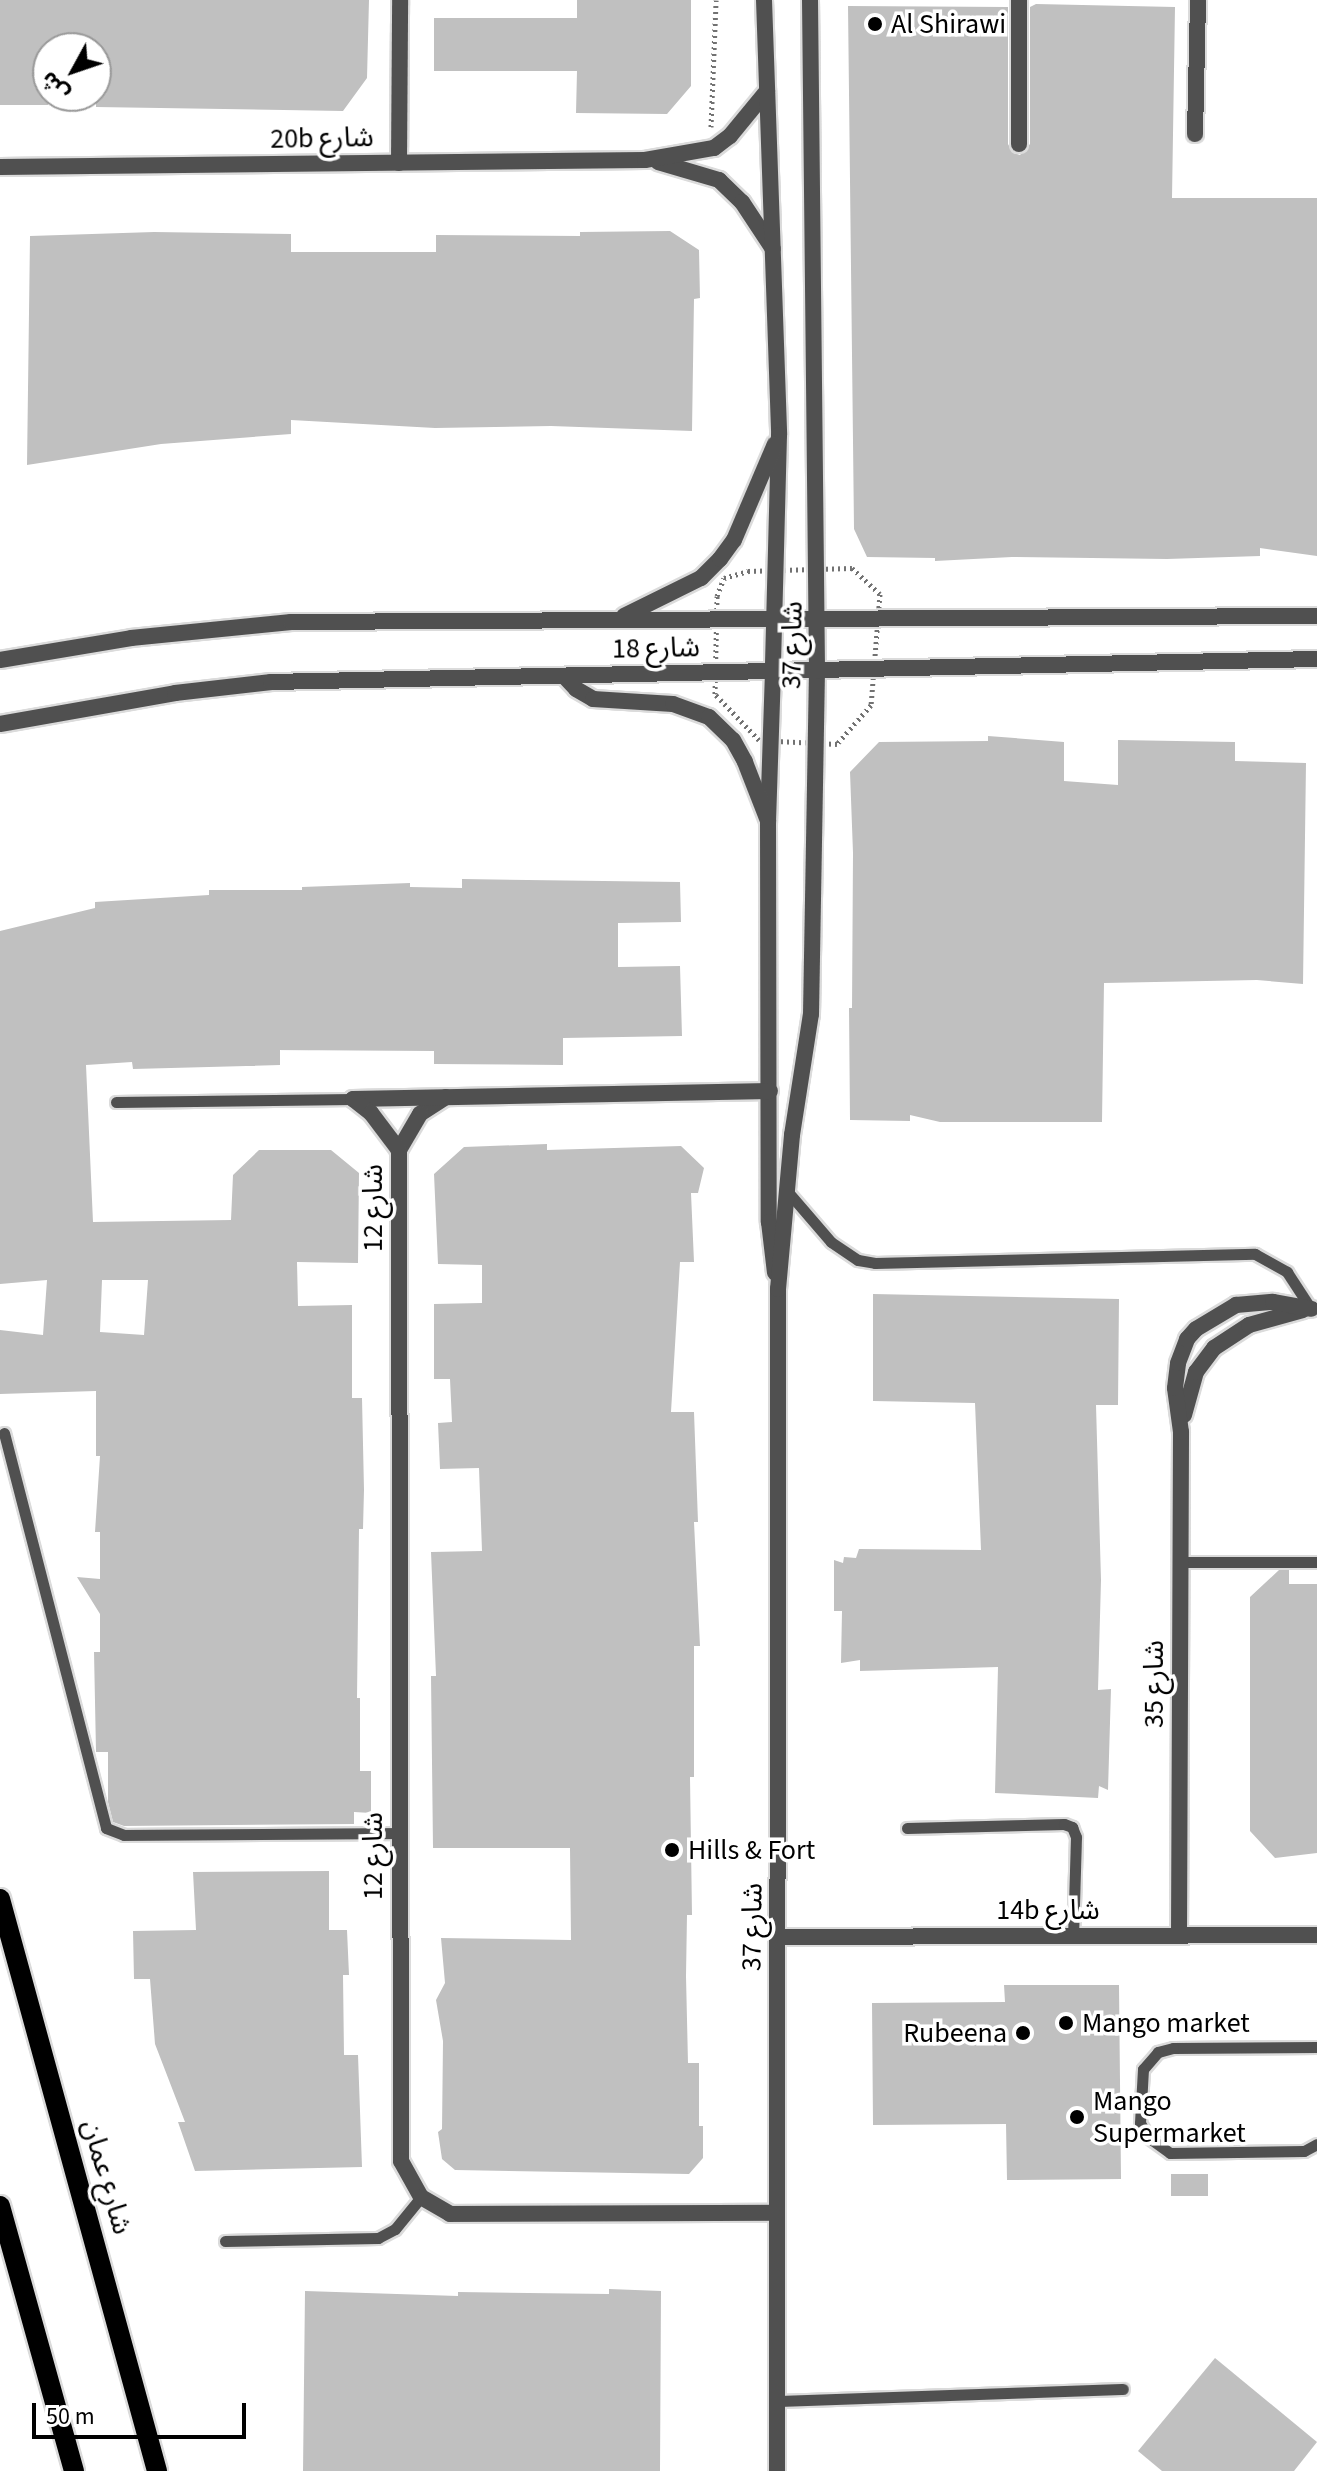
<!DOCTYPE html>
<html>
<head>
<meta charset="utf-8">
<style>
	body { margin:0 }
	#map { position:relative; width:1317px; height:2471px; overflow:hidden; background:#fff; font-family:"Source Sans 3","Noto Sans Arabic",sans-serif }
	div>[style] { position:absolute }
	.building>* { inset:0; background:#c0c0c0; transform-origin:0 0 }
	.path>* { height:5px; margin-top:-2.5px; transform-origin:0; background:repeating-linear-gradient(90deg,#727272 0 2px,transparent 0 6px) }
	.roads { filter:drop-shadow(2px 0 #dbdbdb) drop-shadow(-2px 0 #dbdbdb) drop-shadow(0 2px #dbdbdb) drop-shadow(0 -2px #dbdbdb) }
	.service>* { height:11px; margin:-5.5px; padding:0 5.5px; transform-origin:5.5px; border-radius:5.5px; background:#505050 }
	.minor>* { height:16px; margin:-8px; padding:0 8px; transform-origin:8px; border-radius:8px; background:#505050 }
	.tertiary>* { height:16px; margin:-8px; padding:0 8px; transform-origin:8px; border-radius:8px; background:#505050 }
	.primary>* { height:20px; margin:-10px; padding:0 10px; transform-origin:10px; border-radius:10px; background:#000 }
	.dots>* { width:22px; height:22px; translate:-50% -50%; box-sizing:border-box; border:4px solid #fff; border-radius:50% }
	span { translate:-50% -50%; white-space:nowrap; text-align:center; line-height:1.15; -webkit-text-stroke:7px #fff; paint-order:stroke }
	.poi-label { font-size:28px; color:#000 }
	.left { translate:0 -50%; text-align:left }
	.right { translate:-100% -50%; text-align:right }
	.street-label { font-size:28px; color:#000 }
	.north { position:absolute; left:32px; top:32px; width:80px; height:80px; box-sizing:border-box; background:#fff; border:2px solid #999; border-radius:50%; rotate:230deg; font-size:22px; font-weight:700; line-height:32px; text-align:center; color:#000 }
	.north::after { content:''; display:block; margin:auto; width:28px; height:36px; background:#000; clip-path:polygon(50% 0,100% 100%,50% 72%,0 100%) }
	.scale { position:absolute; left:32px; top:2403px; width:214px; height:36px; box-sizing:border-box; border:4px solid #000; border-top:0; padding-left:10px; font-size:24px; line-height:28px; white-space:nowrap; color:#000; -webkit-text-stroke:6px #fff; paint-order:stroke }
</style>
</head>
<body>
<div id="map">
	<div class="building">
		<i style="clip-path:polygon(0 0,369px 0,367px 78px,343px 111px,96px 107px,96px 48px,48px 48px,48px 105px,0 105px)"></i>
		<i style="clip-path:polygon(577px 0,691px 0,691px 86px,667px 114px,576px 113px,577px 71px,434px 71px,434px 18px,577px 18px)"></i>
		<i style="clip-path:polygon(1036px 4px,1175px 7px,1172px 198px,1317px 198px,1317px 556px,1260px 548px,1260px 556px,1167px 559px,1012px 557px,935px 561px,935px 558px,867px 557px,854px 529px,848px 6px,1008px 7px,1008px 144px,1013px 153px,1020px 155px,1030px 144px,1030px 7px)"></i>
		<i style="clip-path:polygon(670px 231px,699px 250px,700px 298px,694px 299px,692px 431px,551px 426px,435px 428px,291px 420px,291px 434px,161px 444px,27px 465px,30px 236px,154px 232px,291px 234px,291px 252px,436px 252px,436px 235px,580px 236px,580px 232px)"></i>
		<i style="clip-path:polygon(988px 736px,1064px 742px,1064px 781px,1118px 785px,1118px 740px,1235px 742px,1235px 761px,1306px 763px,1303px 984px,1257px 980px,1104px 983px,1102px 1122px,940px 1122px,910px 1115px,910px 1121px,850px 1120px,849px 1008px,852px 1008px,853px 853px,850px 772px,879px 742px,988px 741px)"></i>
		<i style="clip-path:polygon(evenodd,462px 879px,680px 882px,681px 922px,618px 923px,618px 967px,680px 966px,682px 1036px,563px 1038px,563px 1065px,434px 1064px,434px 1051px,280px 1050px,280px 1065px,133px 1069px,132px 1062px,86px 1065px,93px 1222px,231px 1220px,233px 1175px,259px 1150px,331px 1150px,359px 1173px,358px 1263px,297px 1262px,298px 1306px,352px 1305px,352px 1398px,362px 1398px,364px 1490px,363px 1529px,359px 1529px,357px 1698px,360px 1698px,360px 1771px,371px 1771px,371px 1813px,354px 1812px,354px 1824px,124px 1826px,113px 1822px,108px 1802px,108px 1752px,96px 1752px,94px 1652px,100px 1652px,100px 1614px,77px 1577px,100px 1579px,100px 1532px,95px 1532px,100px 1456px,96px 1456px,96px 1391px,0 1394px,0 1330px,43px 1335px,47px 1280px,0 1284px,0 931px,95px 908px,95px 902px,209px 895px,209px 890px,302px 890px,302px 887px,410px 883px,410px 887px,462px 888px,462px 879px,102px 1280px,148px 1280px,144px 1335px,100px 1332px,102px 1280px)"></i>
		<i style="clip-path:polygon(547px 1144px,547px 1150px,681px 1146px,704px 1168px,698px 1193px,691px 1193px,694px 1262px,680px 1262px,671px 1412px,694px 1412px,698px 1522px,694px 1522px,700px 1646px,694px 1646px,694px 1777px,690px 1777px,692px 1915px,687px 1915px,686px 1976px,688px 2063px,699px 2063px,699px 2126px,703px 2126px,703px 2158px,689px 2174px,455px 2170px,442px 2159px,438px 2132px,442px 2129px,443px 2041px,436px 2000px,445px 1983px,441px 1938px,571px 1940px,570px 1848px,433px 1848px,431px 1676px,436px 1676px,431px 1552px,482px 1551px,479px 1468px,440px 1469px,438px 1423px,452px 1422px,450px 1379px,434px 1379px,434px 1304px,482px 1303px,482px 1265px,438px 1264px,434px 1174px,464px 1147px)"></i>
		<i style="clip-path:polygon(873px 1294px,1119px 1299px,1118px 1405px,1096px 1405px,1101px 1580px,1098px 1690px,1111px 1689px,1108px 1790px,1099px 1786px,1098px 1798px,995px 1793px,998px 1667px,860px 1671px,860px 1660px,841px 1663px,842px 1611px,834px 1611px,834px 1560px,843px 1563px,844px 1557px,856px 1558px,859px 1549px,981px 1550px,975px 1403px,873px 1401px)"></i>
		<i style="clip-path:polygon(1279px 1570px,1289px 1570px,1289px 1584px,1317px 1584px,1317px 1853px,1275px 1858px,1250px 1831px,1250px 1597px)"></i>
		<i style="clip-path:polygon(329px 1871px,329px 1930px,347px 1930px,349px 1975px,343px 1975px,344px 2055px,358px 2055px,362px 2167px,195px 2171px,178px 2122px,185px 2122px,155px 2044px,150px 1979px,134px 1979px,133px 1931px,196px 1930px,193px 1872px)"></i>
		<i style="clip-path:polygon(1004px 1985px,1119px 1985px,1121px 2179px,1007px 2180px,1006px 2124px,873px 2125px,872px 2003px,1005px 2002px)"></i>
		<i style="left:1171px;top:2174px;width:37px;height:22px"></i>
		<i style="clip-path:polygon(609px 2289px,661px 2291px,660px 2471px,303px 2471px,305px 2291px,458px 2296px,458px 2292px,609px 2294px)"></i>
		<i style="clip-path:polygon(1215px 2358px,1317px 2442px,1294px 2471px,1162px 2471px,1138px 2451px)"></i>
	</div>
	<div class="path">
		<i style="left:711px;top:127px;width:127px;rotate:-87.7deg"></i>
		<i style="left:852px;top:568px;width:38px;rotate:43deg"></i>
		<i style="left:880px;top:594px;width:111px;rotate:94.6deg"></i>
		<i style="left:871px;top:705px;width:52px;rotate:131.1deg"></i>
		<i style="left:837px;top:744px;width:78px;rotate:-177.1deg"></i>
		<i style="left:759px;top:740px;width:64px;rotate:-133.7deg"></i>
		<i style="left:715px;top:694px;width:98px;rotate:-88.8deg"></i>
		<i style="left:717px;top:596px;width:19px;rotate:-69deg"></i>
		<i style="left:724px;top:578px;width:25px;rotate:-16deg"></i>
		<i style="left:748px;top:571px;width:104px;rotate:-1.7deg"></i>
	</div>
	<div class="roads">
		<div class="service">
			<i style="left:116px;top:1102px;width:237px;rotate:-0.7deg"></i>
			<i style="left:788px;top:1192px;width:66px;rotate:49.3deg"></i>
			<i style="left:831px;top:1242px;width:32px;rotate:34deg"></i>
			<i style="left:858px;top:1260px;width:17px;rotate:10deg"></i>
			<i style="left:875px;top:1263px;width:380px;rotate:-1.4deg"></i>
			<i style="left:1255px;top:1254px;width:37px;rotate:29deg"></i>
			<i style="left:1287px;top:1272px;width:44px;rotate:57deg"></i>
			<i style="left:4px;top:1433px;width:408px;rotate:75.5deg"></i>
			<i style="left:106px;top:1828px;width:19px;rotate:21deg"></i>
			<i style="left:124px;top:1835px;width:275px;rotate:-0.4deg"></i>
			<i style="left:1180px;top:1562px;width:137px"></i>
			<i style="left:907px;top:1828px;width:157px;rotate:-1.5deg"></i>
			<i style="left:1064px;top:1824px;width:9px;rotate:21deg"></i>
			<i style="left:1072px;top:1827px;width:11px;rotate:68deg"></i>
			<i style="left:1076px;top:1837px;width:99px;rotate:91.7deg"></i>
			<i style="left:1317px;top:2047px;width:144px;rotate:179.6deg"></i>
			<i style="left:1173px;top:2048px;width:16px;rotate:165deg"></i>
			<i style="left:1158px;top:2052px;width:23px;rotate:131deg"></i>
			<i style="left:1143px;top:2069px;width:54px;rotate:93.2deg"></i>
			<i style="left:1140px;top:2123px;width:16px;rotate:60deg"></i>
			<i style="left:1148px;top:2137px;width:27px;rotate:36deg"></i>
			<i style="left:1170px;top:2153px;width:134px;rotate:-0.9deg"></i>
			<i style="left:1304px;top:2151px;width:15px;rotate:-28deg"></i>
			<i style="left:225px;top:2241px;width:153px;rotate:-1.1deg"></i>
			<i style="left:378px;top:2238px;width:19px;rotate:-28deg"></i>
			<i style="left:395px;top:2229px;width:41px;rotate:-50.9deg"></i>
			<i style="left:777px;top:2401px;width:346px;rotate:-2deg"></i>
		</div>
		<div class="minor">
			<i style="left:1195px;top:134px;width:134px;rotate:-88.7deg"></i>
			<i style="left:1019px;top:144px;width:144px;rotate:-90deg"></i>
			<i style="left:658px;top:162px;width:64px;rotate:16.4deg"></i>
			<i style="left:719px;top:180px;width:32px;rotate:44deg"></i>
			<i style="left:742px;top:202px;width:56px;rotate:56.6deg"></i>
			<i style="left:399px;top:163px;width:163px;rotate:-89.6deg"></i>
			<i style="left:0;top:167px;width:645px;rotate:-0.62deg"></i>
			<i style="left:645px;top:160px;width:70px;rotate:-9.9deg"></i>
			<i style="left:714px;top:148px;width:20px;rotate:-37deg"></i>
			<i style="left:730px;top:136px;width:58px;rotate:-50.6deg"></i>
			<i style="left:773px;top:671px;width:150px;rotate:91.9deg"></i>
			<i style="left:768px;top:821px;width:401px;rotate:89.9deg"></i>
			<i style="left:769px;top:1222px;width:51px;rotate:83.3deg"></i>
			<i style="left:446px;top:1097px;width:31px;rotate:147deg"></i>
			<i style="left:420px;top:1114px;width:42px;rotate:120.3deg"></i>
			<i style="left:399px;top:1150px;width:1011px;rotate:89.89deg"></i>
			<i style="left:401px;top:2161px;width:41px;rotate:60.9deg"></i>
			<i style="left:421px;top:2197px;width:34px;rotate:30deg"></i>
			<i style="left:450px;top:2214px;width:325px;rotate:-0.2deg"></i>
			<i style="left:353px;top:1099px;width:417px;rotate:-1.1deg"></i>
			<i style="left:353px;top:1099px;width:23px;rotate:38deg"></i>
			<i style="left:371px;top:1113px;width:46px;rotate:52.9deg"></i>
			<i style="left:1184px;top:1415px;width:45px;rotate:-74.4deg"></i>
			<i style="left:1196px;top:1372px;width:30px;rotate:-53deg"></i>
			<i style="left:1214px;top:1348px;width:42px;rotate:-33.3deg"></i>
			<i style="left:1249px;top:1325px;width:56px;rotate:-15.5deg"></i>
			<i style="left:1179px;top:1936px;width:504px;rotate:-89.77deg"></i>
			<i style="left:1181px;top:1432px;width:44px;rotate:-97.8deg"></i>
			<i style="left:1175px;top:1388px;width:25px;rotate:-83deg"></i>
			<i style="left:1178px;top:1363px;width:26px;rotate:-69deg"></i>
			<i style="left:1187px;top:1339px;width:13px;rotate:-48deg"></i>
			<i style="left:1196px;top:1329px;width:47px;rotate:-31deg"></i>
			<i style="left:1236px;top:1305px;width:37px;rotate:-5deg"></i>
			<i style="left:1273px;top:1302px;width:39px;rotate:10deg"></i>
			<i style="left:779px;top:1937px;width:538px;rotate:-0.21deg"></i>
			<i style="left:777px;top:2471px;width:1182px;rotate:-89.95deg"></i>
			<i style="left:778px;top:1289px;width:155px;rotate:-84.8deg"></i>
			<i style="left:792px;top:1135px;width:122px;rotate:-81.1deg"></i>
			<i style="left:811px;top:1014px;width:343px;rotate:-89deg"></i>
		</div>
		<div class="tertiary">
			<i style="left:764px;top:0;width:435px;rotate:88deg"></i>
			<i style="left:779px;top:435px;width:236px;rotate:91.5deg"></i>
			<i style="left:810px;top:0;width:671px;rotate:89.4deg"></i>
			<i style="left:624px;top:616px;width:86px;rotate:-26.3deg"></i>
			<i style="left:701px;top:578px;width:27px;rotate:-45deg"></i>
			<i style="left:720px;top:559px;width:24px;rotate:-54deg"></i>
			<i style="left:734px;top:540px;width:104px;rotate:-66.9deg"></i>
			<i style="left:0;top:660px;width:133px;rotate:-9.5deg"></i>
			<i style="left:131px;top:638px;width:161px;rotate:-5.7deg"></i>
			<i style="left:291px;top:622px;width:1026px;rotate:-0.34deg"></i>
			<i style="left:564px;top:676px;width:18px;rotate:47deg"></i>
			<i style="left:576px;top:689px;width:20px;rotate:30deg"></i>
			<i style="left:593px;top:699px;width:80px;rotate:3.6deg"></i>
			<i style="left:673px;top:704px;width:38px;rotate:20deg"></i>
			<i style="left:709px;top:717px;width:33px;rotate:44deg"></i>
			<i style="left:733px;top:740px;width:25px;rotate:61deg"></i>
			<i style="left:745px;top:762px;width:63px;rotate:68.7deg"></i>
			<i style="left:0;top:724px;width:178px;rotate:-10deg"></i>
			<i style="left:175px;top:693px;width:97px;rotate:-6.5deg"></i>
			<i style="left:271px;top:682px;width:1046px;rotate:-1.26deg"></i>
		</div>
		<div class="primary">
			<i style="left:0;top:1899px;width:593px;rotate:74.65deg"></i>
			<i style="left:0;top:2206px;width:275px;rotate:74.4deg"></i>
		</div>
	</div>
	<div class="dots">
		<i style="left:875px;top:24px;background:#000"></i>
		<i style="left:672px;top:1850px;background:#000"></i>
		<i style="left:1066px;top:2023px;background:#000"></i>
		<i style="left:1023px;top:2033px;background:#000"></i>
		<i style="left:1077px;top:2117px;background:#000"></i>
	</div>
	<div class="poi-label">
		<span class="left" style="left:891px;top:24px">Al Shirawi</span>
		<span class="left" style="left:688px;top:1850px">Hills &amp; Fort</span>
		<span class="left" style="left:1082px;top:2023px">Mango market</span>
		<span class="right" style="left:1007px;top:2033px">Rubeena</span>
		<span class="left" style="left:1093px;top:2117px">Mango<br>Supermarket</span>
	</div>
	<div class="street-label">
		<span style="left:322px;top:138px;rotate:-1deg">20b شارع</span>
		<span style="left:792px;top:645px;rotate:-89deg">شارع 37</span>
		<span style="left:656px;top:648px;rotate:-1deg">شارع 18</span>
		<span style="left:373px;top:1208px;rotate:-90deg">شارع 12</span>
		<span style="left:1154px;top:1684px;rotate:-90deg">شارع 35</span>
		<span style="left:373px;top:1856px;rotate:-90deg">شارع 12</span>
		<span style="left:1048px;top:1910px">14b شارع</span>
		<span style="left:752px;top:1927px;rotate:-89deg">شارع 37</span>
		<span style="left:107px;top:2177px;rotate:74deg">شارع عمان</span>
	</div>
	<div class="north">ش</div>
	<div class="scale">50 m</div>
</div>
</body>
</html>
